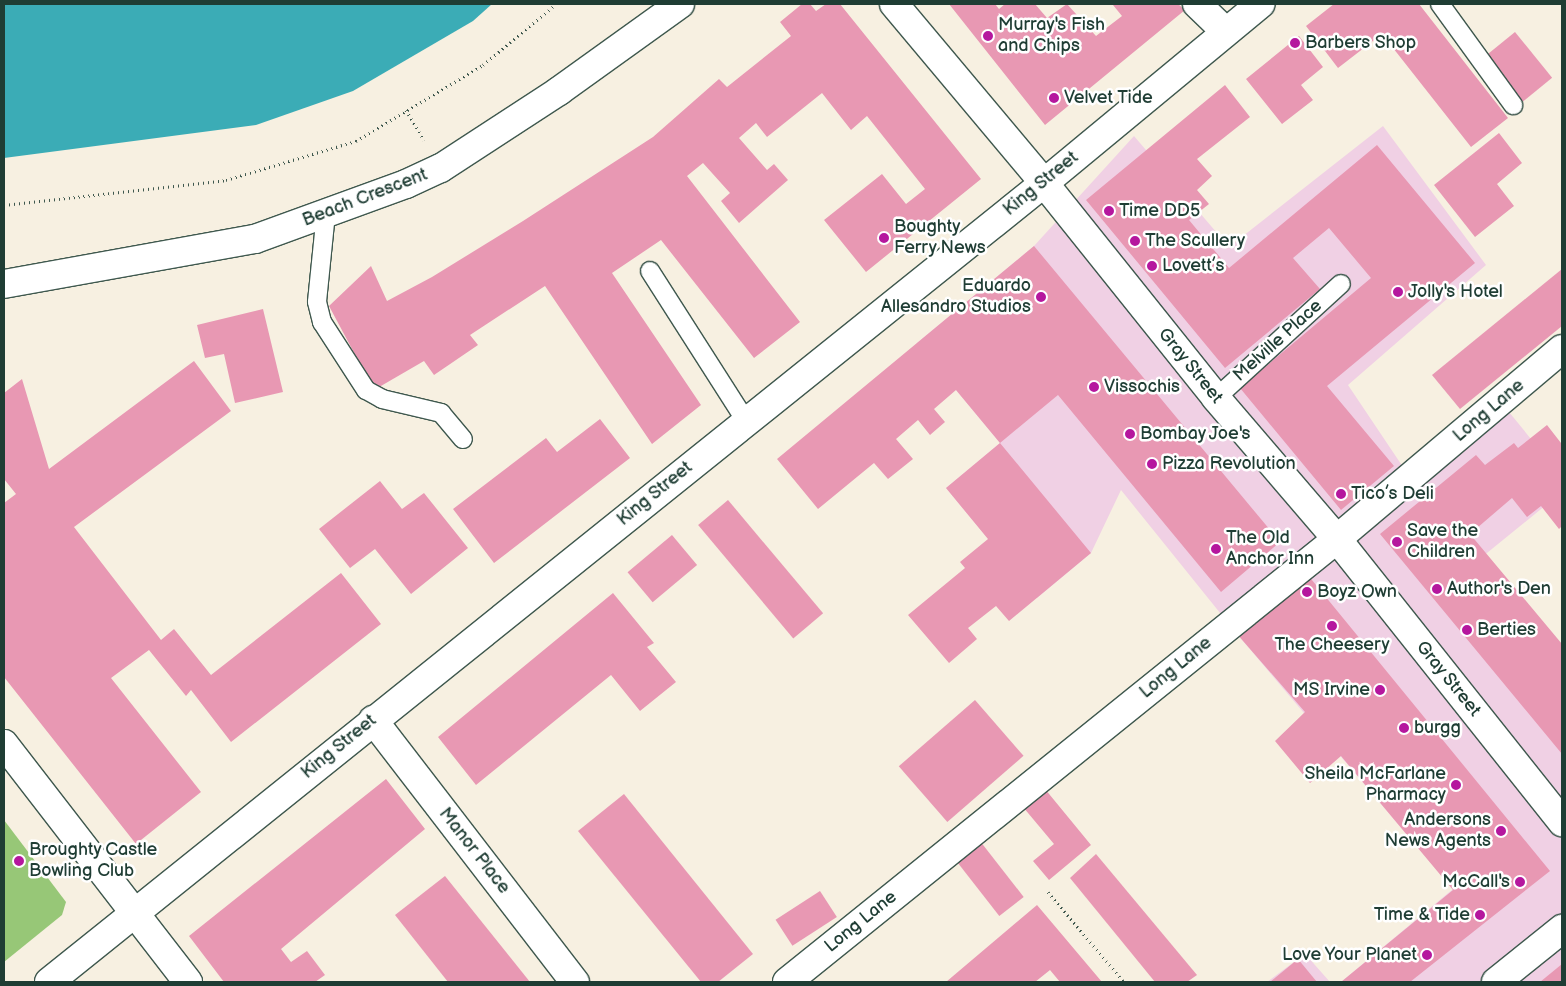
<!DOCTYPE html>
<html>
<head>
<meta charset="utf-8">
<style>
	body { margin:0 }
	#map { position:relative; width:1566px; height:986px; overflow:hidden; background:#f7f0e1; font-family:"Balsamiq Sans",sans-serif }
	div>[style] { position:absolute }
	.built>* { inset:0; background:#f0d0e4 }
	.green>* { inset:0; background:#97c777 }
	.water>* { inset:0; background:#3bacb6 }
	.building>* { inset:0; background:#e898b3; transform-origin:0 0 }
	.path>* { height:3px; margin-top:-1.5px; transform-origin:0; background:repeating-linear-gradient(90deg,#3f584e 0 1px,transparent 0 5px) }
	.roads { filter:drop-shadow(1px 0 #3f584e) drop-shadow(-1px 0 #3f584e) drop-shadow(0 1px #3f584e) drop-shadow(0 -1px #3f584e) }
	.service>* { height:18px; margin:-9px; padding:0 9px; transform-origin:9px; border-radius:9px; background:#fff }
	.minor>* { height:28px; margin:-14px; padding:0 14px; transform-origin:14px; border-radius:14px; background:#fff }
	.dots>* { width:14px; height:14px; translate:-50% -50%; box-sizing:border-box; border:2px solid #fff; border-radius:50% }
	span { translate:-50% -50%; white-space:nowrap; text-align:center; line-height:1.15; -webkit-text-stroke:5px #fff; paint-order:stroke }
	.poi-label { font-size:18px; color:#1f3d34 }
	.left { translate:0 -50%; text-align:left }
	.right { translate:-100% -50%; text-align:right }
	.street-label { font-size:18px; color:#1f3d34 }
	.frame { position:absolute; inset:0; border:5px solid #1f3d34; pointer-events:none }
</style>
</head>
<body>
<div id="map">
	<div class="built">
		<i style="clip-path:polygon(1383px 126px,1486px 265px,1348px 385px,1403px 467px,1413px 492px,1509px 412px,1562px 477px,1562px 492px,1482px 557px,1562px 651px,1562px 982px,1341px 982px,1453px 889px,1237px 634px,1121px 490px,1091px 553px,1037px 598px,946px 488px,1000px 443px,917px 343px,1034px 246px,1134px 136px,1229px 247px)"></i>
		<i style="clip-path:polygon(1299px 947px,1330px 982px,1267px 982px,1298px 959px)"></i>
	</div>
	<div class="green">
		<i style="clip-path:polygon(4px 820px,66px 902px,62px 915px,4px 962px)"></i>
	</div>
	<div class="water">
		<i style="clip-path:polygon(4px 4px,492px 4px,473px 21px,353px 91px,256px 125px,4px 158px)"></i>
	</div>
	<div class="building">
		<i style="clip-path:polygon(802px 4px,810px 4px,816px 11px,826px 4px,840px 4px,981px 179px,866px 272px,824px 220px,882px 174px,906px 204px,925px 189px,867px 116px,851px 130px,822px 93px,767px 137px,756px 123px,739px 138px,767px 170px,774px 164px,788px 180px,739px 223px,721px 201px,730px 193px,703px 163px,687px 176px,800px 322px,754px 358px,661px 240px,612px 273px,701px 405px,652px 444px,545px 286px,470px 335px,478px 345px,434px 375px,424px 361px,374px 390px,329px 306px,371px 266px,387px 301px,432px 277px,523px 221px,653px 137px,719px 79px,727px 87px,791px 36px,780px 22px)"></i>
		<i style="clip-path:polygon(949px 4px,995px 4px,999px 9px,1005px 4px,1035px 4px,1047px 18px,1067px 4px,1096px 36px,1122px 16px,1113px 5px,1115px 4px,1178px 4px,1185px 10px,1045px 125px)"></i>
		<i style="clip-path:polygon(1334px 4px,1419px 4px,1508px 118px,1471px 147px,1382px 34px,1338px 68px,1306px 26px)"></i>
		<i style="left:1515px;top:32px;width:59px;height:38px;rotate:51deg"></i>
		<i style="clip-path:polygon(1299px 36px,1323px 67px,1301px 85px,1313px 100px,1282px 124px,1246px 79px)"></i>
		<i style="clip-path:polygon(1225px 85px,1250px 117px,1197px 159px,1212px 176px,1197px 190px,1209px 204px,1189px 220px,1229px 268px,1377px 145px,1475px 263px,1327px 386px,1394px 466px,1341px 510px,1240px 388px,1371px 278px,1329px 228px,1293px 258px,1320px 289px,1225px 368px,1086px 200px)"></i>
		<i style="clip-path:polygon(1499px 133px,1522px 163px,1497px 184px,1514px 206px,1475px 237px,1434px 185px)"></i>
		<i style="clip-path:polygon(1034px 246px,1280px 542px,1221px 592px,1058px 395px,1000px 443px,1091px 553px,1009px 621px,996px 606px,968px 628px,977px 639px,949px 663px,908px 615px,965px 568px,960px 562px,988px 539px,946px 488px,1000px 443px,956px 390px,934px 409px,945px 422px,930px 435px,918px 420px,896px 439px,913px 459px,888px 479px,874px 463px,818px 509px,777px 459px)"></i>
		<i style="clip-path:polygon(1562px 269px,1562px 326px,1460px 409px,1432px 375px)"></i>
		<i style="clip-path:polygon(263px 309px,283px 392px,235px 403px,224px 354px,205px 358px,197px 325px)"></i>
		<i style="clip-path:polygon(194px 361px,231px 411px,74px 527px,161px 640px,174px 629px,211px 675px,341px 573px,381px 624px,231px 742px,191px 690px,186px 696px,149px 650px,111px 678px,201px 792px,136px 844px,4px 677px,4px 503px,16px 494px,4px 479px,4px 393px,22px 379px,49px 469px)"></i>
		<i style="clip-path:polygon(600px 419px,630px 458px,494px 563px,453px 509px,546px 438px,557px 452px)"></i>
		<i style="clip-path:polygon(1547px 425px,1561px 443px,1562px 442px,1562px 526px,1559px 529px,1541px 506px,1527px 517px,1512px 498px,1470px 534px,1562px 644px,1562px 754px,1380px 534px,1476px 455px,1485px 465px,1514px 443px,1518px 448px)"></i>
		<i style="clip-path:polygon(380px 481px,402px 509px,424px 493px,468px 548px,411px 594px,375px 549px,350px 568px,319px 529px)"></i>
		<i style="left:728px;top:500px;width:148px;height:39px;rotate:50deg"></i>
		<i style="left:672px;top:535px;width:39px;height:58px;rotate:50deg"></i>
		<i style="clip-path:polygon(1307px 574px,1550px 871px,1410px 982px,1341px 982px,1453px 890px,1341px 756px,1310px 783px,1275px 741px,1305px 712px,1237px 634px)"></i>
		<i style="clip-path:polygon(613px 593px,654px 643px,647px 647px,676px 682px,640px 711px,611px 675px,476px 785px,438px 737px)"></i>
		<i style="left:975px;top:700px;width:74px;height:101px;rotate:49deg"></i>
		<i style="clip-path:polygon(386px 779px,425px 829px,281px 949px,291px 962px,307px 951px,325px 975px,315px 982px,224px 982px,189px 936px)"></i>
		<i style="clip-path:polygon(1045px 789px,1091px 845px,1049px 880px,1033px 861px,1054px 844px,1023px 807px)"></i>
		<i style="clip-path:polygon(624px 794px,753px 954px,718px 982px,701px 982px,578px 831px)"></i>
		<i style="left:980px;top:841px;width:71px;height:31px;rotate:52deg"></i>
		<i style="clip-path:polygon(1096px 854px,1197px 975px,1187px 982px,1155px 982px,1070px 878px)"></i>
		<i style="clip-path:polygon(445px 876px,530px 982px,448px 982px,395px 915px)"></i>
		<i style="left:820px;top:891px;width:31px;height:53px;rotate:57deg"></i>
		<i style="clip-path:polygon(1037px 905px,1102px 982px,1060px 982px,1050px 970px,1035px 982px,946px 982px)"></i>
		<i style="clip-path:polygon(1298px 959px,1317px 982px,1270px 982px)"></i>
		<i style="clip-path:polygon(1562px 964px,1562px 982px,1540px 982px)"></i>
	</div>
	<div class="path">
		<i style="left:406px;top:110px;width:35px;rotate:59deg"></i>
		<i style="left:4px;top:205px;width:223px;rotate:-6.4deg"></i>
		<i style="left:226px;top:180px;width:136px;rotate:-16.7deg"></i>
		<i style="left:356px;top:141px;width:148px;rotate:-30.9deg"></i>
		<i style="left:483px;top:65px;width:95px;rotate:-39.9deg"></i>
		<i style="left:1048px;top:892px;width:118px;rotate:49.8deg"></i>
	</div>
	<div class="roads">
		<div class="service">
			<i style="left:1440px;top:4px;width:125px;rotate:54.1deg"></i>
			<i style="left:326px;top:213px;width:89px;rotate:95.8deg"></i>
			<i style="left:317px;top:302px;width:21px;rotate:76deg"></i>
			<i style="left:322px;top:322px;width:81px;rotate:57.1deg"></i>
			<i style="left:366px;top:390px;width:18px;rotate:29deg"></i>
			<i style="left:382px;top:399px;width:61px;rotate:13.3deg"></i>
			<i style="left:441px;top:413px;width:34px;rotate:50deg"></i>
			<i style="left:650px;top:271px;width:178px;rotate:57.4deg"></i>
			<i style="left:1216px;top:398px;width:169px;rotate:-42.4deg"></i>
		</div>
		<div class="minor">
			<i style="left:894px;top:4px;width:234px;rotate:50deg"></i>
			<i style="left:1044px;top:183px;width:275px;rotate:51.3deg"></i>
			<i style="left:1216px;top:398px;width:186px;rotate:49.4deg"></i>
			<i style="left:1337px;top:539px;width:362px;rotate:51.5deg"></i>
			<i style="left:1197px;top:4px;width:40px;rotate:44deg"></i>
			<i style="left:4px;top:284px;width:255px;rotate:-10.2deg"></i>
			<i style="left:255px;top:239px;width:161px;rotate:-20deg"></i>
			<i style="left:406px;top:184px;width:38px;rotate:-25deg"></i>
			<i style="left:441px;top:168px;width:141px;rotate:-33.1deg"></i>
			<i style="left:559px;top:91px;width:149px;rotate:-35.7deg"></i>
			<i style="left:373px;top:720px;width:331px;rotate:52.4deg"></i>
			<i style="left:4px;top:744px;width:301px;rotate:52.3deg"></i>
			<i style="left:49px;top:982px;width:1276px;rotate:-38.76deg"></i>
			<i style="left:1044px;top:183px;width:281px;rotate:-39.6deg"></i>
			<i style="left:787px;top:982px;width:706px;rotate:-38.85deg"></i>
			<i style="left:1337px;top:539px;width:294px;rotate:-40.2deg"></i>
			<i style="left:1496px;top:982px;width:85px;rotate:-38.8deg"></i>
		</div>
	</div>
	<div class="dots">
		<i style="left:988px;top:36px;background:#b5179e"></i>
		<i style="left:1295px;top:43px;background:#b5179e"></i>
		<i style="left:1054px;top:98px;background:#b5179e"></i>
		<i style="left:1109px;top:211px;background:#b5179e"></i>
		<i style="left:884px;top:238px;background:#b5179e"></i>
		<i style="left:1135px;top:241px;background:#b5179e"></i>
		<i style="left:1152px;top:266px;background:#b5179e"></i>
		<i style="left:1398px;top:292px;background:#b5179e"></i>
		<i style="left:1041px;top:297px;background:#b5179e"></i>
		<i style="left:1094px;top:387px;background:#b5179e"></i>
		<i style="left:1130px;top:434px;background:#b5179e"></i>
		<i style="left:1152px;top:464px;background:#b5179e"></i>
		<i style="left:1341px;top:494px;background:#b5179e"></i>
		<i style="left:1397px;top:542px;background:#b5179e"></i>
		<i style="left:1216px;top:549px;background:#b5179e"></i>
		<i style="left:1437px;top:589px;background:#b5179e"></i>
		<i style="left:1307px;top:592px;background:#b5179e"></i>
		<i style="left:1332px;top:626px;background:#b5179e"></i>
		<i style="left:1467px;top:630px;background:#b5179e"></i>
		<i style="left:1380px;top:690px;background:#b5179e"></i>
		<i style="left:1404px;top:728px;background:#b5179e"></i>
		<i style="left:1456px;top:785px;background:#b5179e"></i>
		<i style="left:1501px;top:831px;background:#b5179e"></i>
		<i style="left:19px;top:861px;background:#b5179e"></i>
		<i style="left:1520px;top:882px;background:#b5179e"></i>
		<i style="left:1480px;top:915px;background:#b5179e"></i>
		<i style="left:1427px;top:955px;background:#b5179e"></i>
	</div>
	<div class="poi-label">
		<span class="left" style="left:998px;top:36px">Murray's Fish<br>and Chips</span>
		<span class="left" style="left:1305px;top:43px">Barbers Shop</span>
		<span class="left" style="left:1064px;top:98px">Velvet Tide</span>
		<span class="left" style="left:1119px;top:211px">Time DD5</span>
		<span class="left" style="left:894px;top:238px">Boughty<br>Ferry News</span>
		<span class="left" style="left:1145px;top:241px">The Scullery</span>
		<span class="left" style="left:1162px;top:266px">Lovett’s</span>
		<span class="right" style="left:1031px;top:297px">Eduardo<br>Allesandro Studios</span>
		<span class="left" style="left:1408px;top:292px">Jolly's Hotel</span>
		<span class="left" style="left:1104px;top:387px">Vissochis</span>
		<span class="left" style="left:1140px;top:434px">Bombay Joe's</span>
		<span class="left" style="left:1162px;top:464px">Pizza Revolution</span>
		<span class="left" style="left:1351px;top:494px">Tico’s Deli</span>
		<span class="left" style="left:1407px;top:542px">Save the<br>Children</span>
		<span class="left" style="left:1226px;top:549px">The Old<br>Anchor Inn</span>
		<span class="left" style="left:1447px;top:589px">Author's Den</span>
		<span class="left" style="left:1317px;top:592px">Boyz Own</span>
		<span class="left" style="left:1477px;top:630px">Berties</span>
		<span style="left:1332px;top:645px">The Cheesery</span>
		<span class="right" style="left:1370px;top:690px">MS Irvine</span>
		<span class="left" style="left:1414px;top:728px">burgg</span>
		<span class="right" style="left:1446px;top:785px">Sheila McFarlane<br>Pharmacy</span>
		<span class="right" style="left:1491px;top:831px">Andersons<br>News Agents</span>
		<span class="left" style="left:29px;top:861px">Broughty Castle<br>Bowling Club</span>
		<span class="right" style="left:1510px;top:882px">McCall's</span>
		<span class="right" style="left:1470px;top:915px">Time &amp; Tide</span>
		<span class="right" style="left:1417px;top:955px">Love Your Planet</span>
	</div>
	<div class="street-label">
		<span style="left:1041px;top:184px;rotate:-39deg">King Street</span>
		<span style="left:365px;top:198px;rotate:-21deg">Beach Crescent</span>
		<span style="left:1278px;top:341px;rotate:-42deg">Melville Place</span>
		<span style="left:1190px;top:366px;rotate:51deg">Gray Street</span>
		<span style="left:1489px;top:411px;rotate:-40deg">Long Lane</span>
		<span style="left:655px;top:494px;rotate:-39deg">King Street</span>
		<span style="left:1176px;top:668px;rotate:-39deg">Long Lane</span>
		<span style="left:1448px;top:679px;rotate:51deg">Gray Street</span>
		<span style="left:339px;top:747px;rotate:-39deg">King Street</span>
		<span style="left:474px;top:851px;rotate:52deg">Manor Place</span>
		<span style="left:861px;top:922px;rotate:-39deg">Long Lane</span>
	</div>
	<div class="frame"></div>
</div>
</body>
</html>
